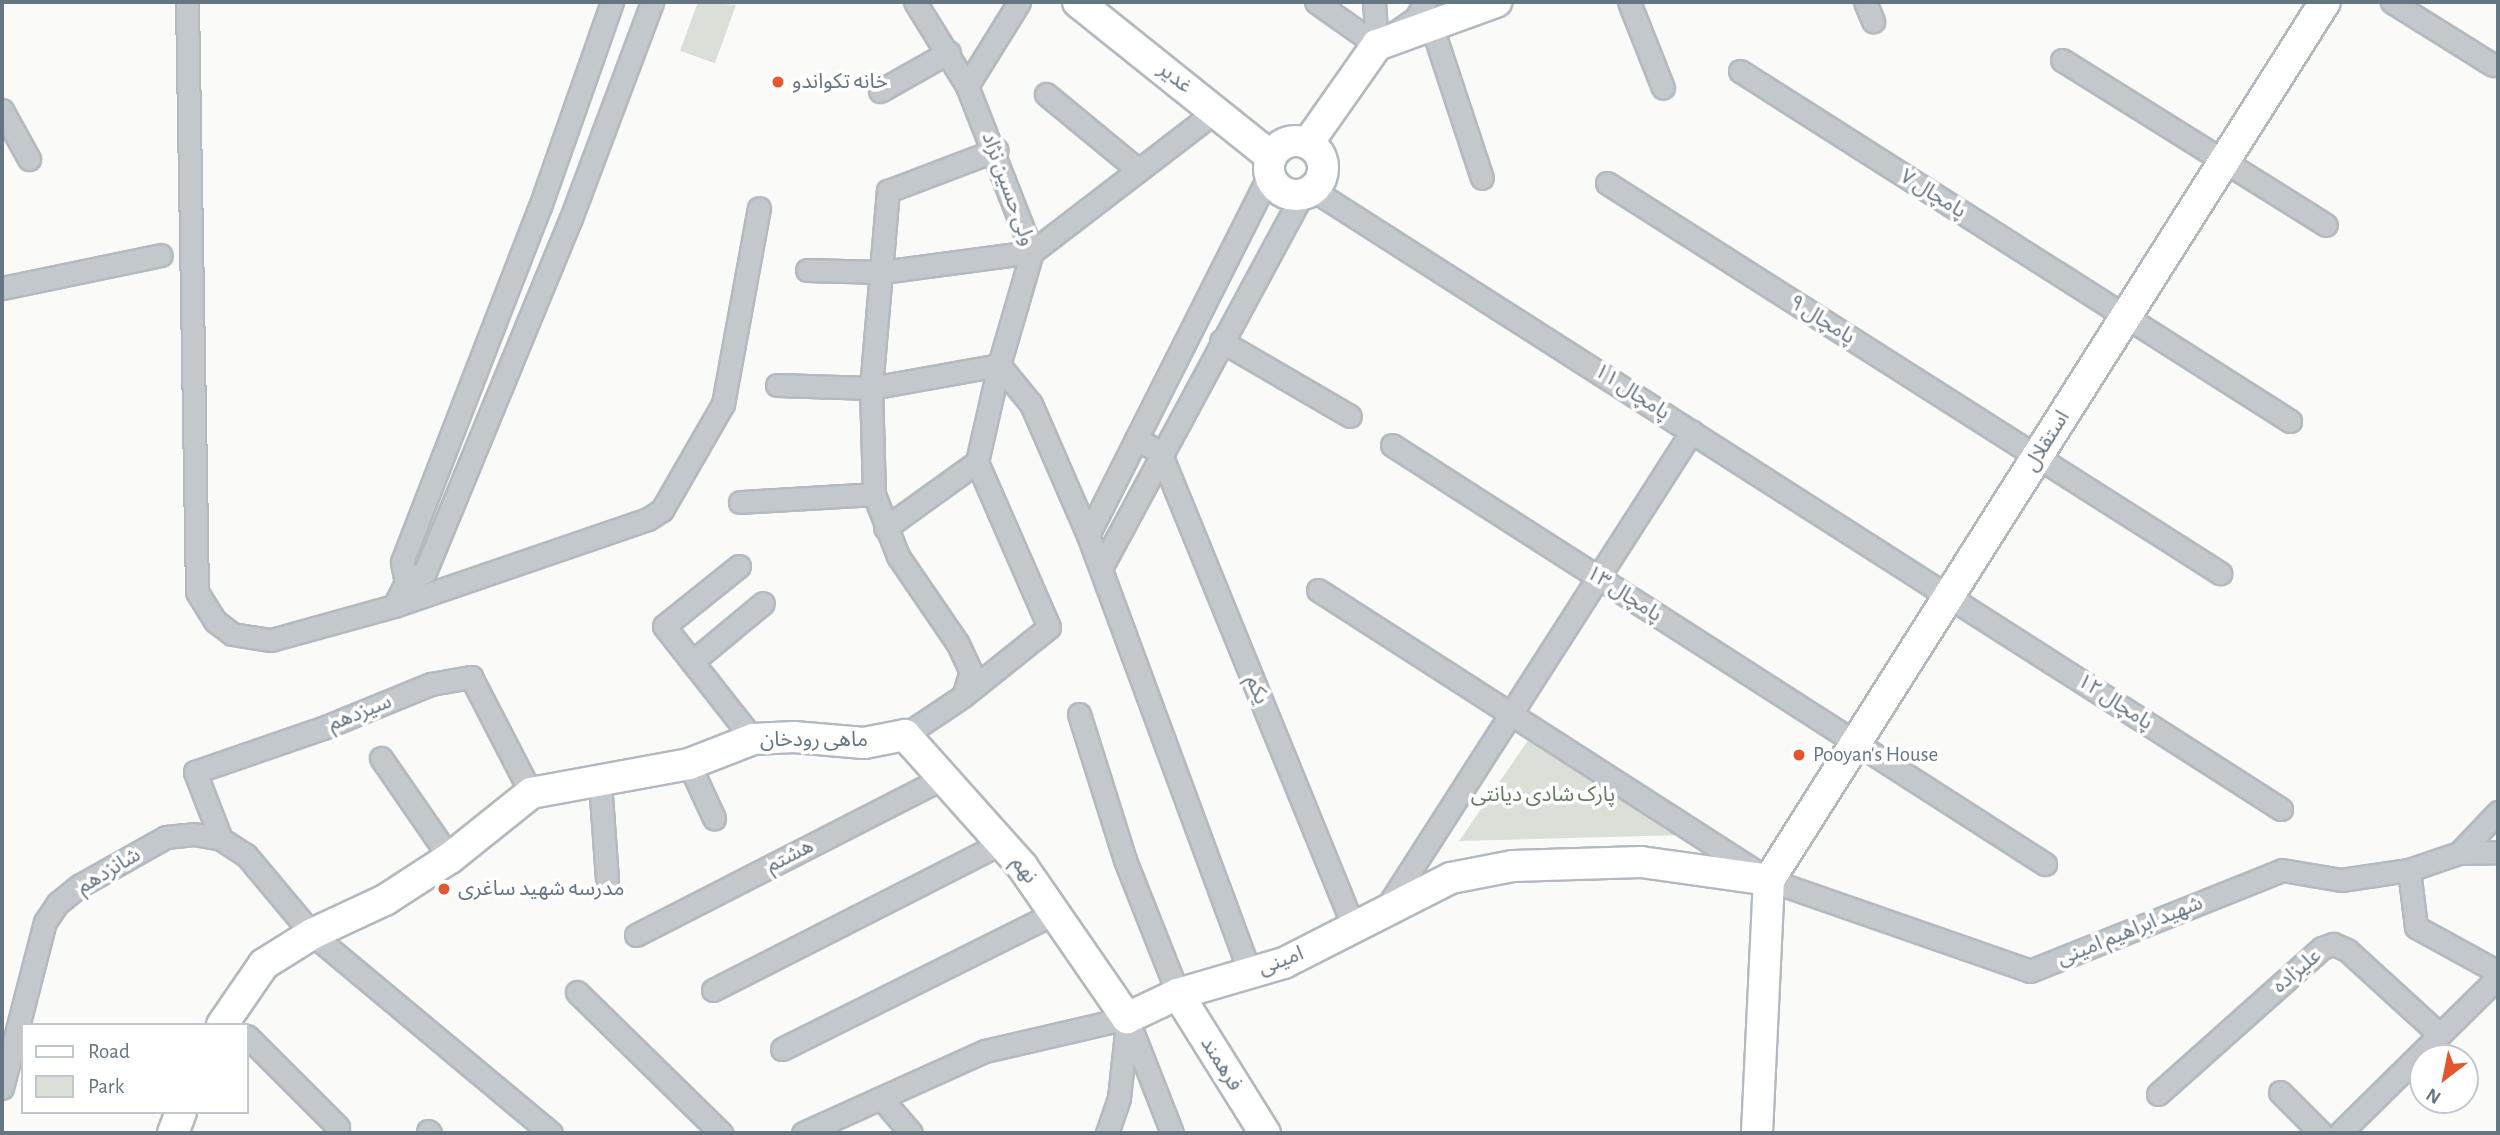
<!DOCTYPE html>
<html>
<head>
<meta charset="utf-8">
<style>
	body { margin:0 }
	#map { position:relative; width:2500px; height:1135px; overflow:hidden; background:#fafaf8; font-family:"Alegreya Sans","Noto Sans Arabic",sans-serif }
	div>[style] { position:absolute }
	.green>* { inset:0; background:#dadfd7 }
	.roads { filter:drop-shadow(2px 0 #b3babf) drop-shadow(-2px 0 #b3babf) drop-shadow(0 2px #b3babf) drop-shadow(0 -2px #b3babf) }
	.minor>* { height:21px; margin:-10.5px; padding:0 10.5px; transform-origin:10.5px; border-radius:10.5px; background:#c3c8cc }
	.secondary>* { height:30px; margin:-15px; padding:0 15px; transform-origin:15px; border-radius:15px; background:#fff }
	.secondary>.ring { margin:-15px; padding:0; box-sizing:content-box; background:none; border:30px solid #fff; border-radius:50% }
	.dots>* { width:19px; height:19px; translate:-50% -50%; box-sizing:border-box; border:4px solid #fff; border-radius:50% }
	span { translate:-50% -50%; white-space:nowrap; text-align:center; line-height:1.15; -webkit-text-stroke:7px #fff; paint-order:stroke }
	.street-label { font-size:21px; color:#657683 }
	.poi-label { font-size:21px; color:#657683 }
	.left { translate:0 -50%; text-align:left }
	.park-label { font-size:21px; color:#687a64 }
	.frame { position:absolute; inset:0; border:4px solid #657683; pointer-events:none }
	.legend { position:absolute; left:21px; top:1023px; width:228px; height:91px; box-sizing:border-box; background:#fff; border:2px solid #c1c8cd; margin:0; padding:9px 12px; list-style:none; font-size:21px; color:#657683 }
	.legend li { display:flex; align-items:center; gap:14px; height:35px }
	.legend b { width:35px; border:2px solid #c1c8cd }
	.north { position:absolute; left:2409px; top:1044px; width:70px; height:70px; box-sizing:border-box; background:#fff; border:2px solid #c1c8cd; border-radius:50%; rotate:212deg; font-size:19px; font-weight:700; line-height:28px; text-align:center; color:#657683 }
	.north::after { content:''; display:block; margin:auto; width:24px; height:32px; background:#e4572e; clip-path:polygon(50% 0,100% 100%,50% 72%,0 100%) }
</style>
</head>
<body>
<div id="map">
	<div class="green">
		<i style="clip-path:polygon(698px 2px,736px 5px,715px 63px,680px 51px)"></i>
		<i style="clip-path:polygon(1531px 736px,1684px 835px,1459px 841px)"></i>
	</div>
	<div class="roads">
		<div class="minor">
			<i style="left:187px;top:2px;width:590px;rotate:89.03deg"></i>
			<i style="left:197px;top:592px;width:34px;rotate:58deg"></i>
			<i style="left:215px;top:621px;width:21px;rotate:37deg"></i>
			<i style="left:232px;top:634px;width:39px;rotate:9deg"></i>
			<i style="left:271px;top:640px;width:128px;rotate:-15.5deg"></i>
			<i style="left:394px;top:606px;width:27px;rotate:-63deg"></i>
			<i style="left:612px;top:2px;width:216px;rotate:109.4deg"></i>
			<i style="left:540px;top:206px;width:382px;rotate:111.2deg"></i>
			<i style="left:402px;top:562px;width:20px;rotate:79deg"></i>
			<i style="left:406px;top:582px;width:21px;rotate:-28deg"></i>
			<i style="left:425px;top:572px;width:383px;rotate:-67.6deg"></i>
			<i style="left:571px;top:218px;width:231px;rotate:-69.4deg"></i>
			<i style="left:915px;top:2px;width:99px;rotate:58.2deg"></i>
			<i style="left:967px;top:86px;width:178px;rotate:68.6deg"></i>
			<i style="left:1032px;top:252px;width:118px;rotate:106.3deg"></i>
			<i style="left:999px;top:365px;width:50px;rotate:50.6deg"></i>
			<i style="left:1031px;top:404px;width:143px;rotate:66.5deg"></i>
			<i style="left:1088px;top:535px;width:467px;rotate:69.7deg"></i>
			<i style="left:1316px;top:2px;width:75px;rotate:35.2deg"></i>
			<i style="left:1374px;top:2px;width:43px;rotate:86deg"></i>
			<i style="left:1629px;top:2px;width:92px;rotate:68.4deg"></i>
			<i style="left:1865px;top:2px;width:21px;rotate:67deg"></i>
			<i style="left:2392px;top:2px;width:119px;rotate:32deg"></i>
			<i style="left:1431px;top:24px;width:162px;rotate:71.7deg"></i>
			<i style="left:1396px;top:32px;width:24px;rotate:-35deg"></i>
			<i style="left:1416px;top:18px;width:18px;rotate:-61deg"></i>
			<i style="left:2062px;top:60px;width:311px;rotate:32deg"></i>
			<i style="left:1740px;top:71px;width:652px;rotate:32.47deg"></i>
			<i style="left:967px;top:86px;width:99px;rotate:-58.2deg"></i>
			<i style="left:880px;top:91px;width:79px;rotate:-29.5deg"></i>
			<i style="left:1046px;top:94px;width:118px;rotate:39.5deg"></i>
			<i style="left:2px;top:110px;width:56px;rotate:61.1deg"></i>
			<i style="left:1607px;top:183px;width:727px;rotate:32.47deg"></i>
			<i style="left:1313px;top:190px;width:1149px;rotate:32.6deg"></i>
			<i style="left:807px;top:270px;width:75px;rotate:1.5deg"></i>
			<i style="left:882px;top:272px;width:151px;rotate:-7.6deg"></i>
			<i style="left:1032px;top:252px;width:232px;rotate:-37.5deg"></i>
			<i style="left:2px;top:288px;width:162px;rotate:-11.7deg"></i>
			<i style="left:1221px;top:341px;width:149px;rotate:30.2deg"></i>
			<i style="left:777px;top:385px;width:94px;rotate:1.8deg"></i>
			<i style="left:871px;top:388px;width:130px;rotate:-10.2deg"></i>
			<i style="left:999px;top:365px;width:99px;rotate:102.8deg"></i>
			<i style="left:977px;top:462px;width:113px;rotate:144.3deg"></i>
			<i style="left:1136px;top:439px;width:27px;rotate:28deg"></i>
			<i style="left:1160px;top:452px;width:514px;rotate:67.83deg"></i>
			<i style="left:1392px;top:445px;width:776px;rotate:32.69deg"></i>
			<i style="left:740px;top:502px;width:134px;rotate:-3.4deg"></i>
			<i style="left:1088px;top:535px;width:403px;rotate:-63.3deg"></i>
			<i style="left:739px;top:566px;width:96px;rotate:141.3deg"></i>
			<i style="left:664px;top:626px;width:144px;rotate:51.8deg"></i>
			<i style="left:1101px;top:568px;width:422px;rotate:-61.7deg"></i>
			<i style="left:1318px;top:590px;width:536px;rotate:32.74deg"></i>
			<i style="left:1769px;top:880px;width:276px;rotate:19.2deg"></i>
			<i style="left:2030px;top:971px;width:271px;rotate:-21.8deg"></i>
			<i style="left:2282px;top:870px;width:60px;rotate:9.6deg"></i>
			<i style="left:2341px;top:880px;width:69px;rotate:-8.4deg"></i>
			<i style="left:2409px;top:870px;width:53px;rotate:-18.8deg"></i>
			<i style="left:2459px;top:853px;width:39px;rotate:-1deg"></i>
			<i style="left:394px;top:606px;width:268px;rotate:-18.9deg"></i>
			<i style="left:648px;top:519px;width:17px;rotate:-33deg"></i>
			<i style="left:662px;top:510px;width:122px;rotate:-60.1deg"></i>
			<i style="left:723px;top:404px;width:199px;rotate:-79.6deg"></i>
			<i style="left:692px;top:662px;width:92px;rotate:-39.7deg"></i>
			<i style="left:963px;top:696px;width:110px;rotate:-38.7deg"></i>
			<i style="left:1049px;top:627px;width:180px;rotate:-113.6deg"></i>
			<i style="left:1079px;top:714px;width:153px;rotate:72.5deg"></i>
			<i style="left:1125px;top:860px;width:144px;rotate:68.4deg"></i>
			<i style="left:905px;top:735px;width:70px;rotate:-33.9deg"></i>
			<i style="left:963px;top:696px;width:25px;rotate:-72deg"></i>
			<i style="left:971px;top:672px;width:31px;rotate:-115deg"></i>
			<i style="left:958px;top:644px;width:107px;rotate:-124.3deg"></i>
			<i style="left:898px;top:556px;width:66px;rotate:-111.2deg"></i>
			<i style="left:874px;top:494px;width:106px;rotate:-91.6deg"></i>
			<i style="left:871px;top:388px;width:198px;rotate:-85.1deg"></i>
			<i style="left:888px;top:191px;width:116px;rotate:-20.8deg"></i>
			<i style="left:381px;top:758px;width:121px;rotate:55.4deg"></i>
			<i style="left:689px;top:764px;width:60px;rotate:65.2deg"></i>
			<i style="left:600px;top:782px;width:97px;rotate:85.9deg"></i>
			<i style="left:221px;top:839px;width:72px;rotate:-111.2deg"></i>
			<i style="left:195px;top:772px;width:135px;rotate:-19deg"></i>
			<i style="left:323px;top:728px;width:117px;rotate:-22.2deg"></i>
			<i style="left:431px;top:684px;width:41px;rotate:-9.9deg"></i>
			<i style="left:471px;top:677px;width:131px;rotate:62.7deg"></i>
			<i style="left:2459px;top:853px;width:57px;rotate:-46.4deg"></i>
			<i style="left:2409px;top:870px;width:57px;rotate:83deg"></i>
			<i style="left:2416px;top:927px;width:94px;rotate:28.8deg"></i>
			<i style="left:1387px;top:907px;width:565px;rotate:-57.35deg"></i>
			<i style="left:636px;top:935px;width:345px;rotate:-27.1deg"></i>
			<i style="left:713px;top:990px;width:324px;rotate:-27deg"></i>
			<i style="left:577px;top:992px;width:202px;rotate:44.4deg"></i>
			<i style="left:1127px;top:1018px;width:123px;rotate:68.6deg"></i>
			<i style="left:247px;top:1036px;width:129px;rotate:45deg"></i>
			<i style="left:782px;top:1049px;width:305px;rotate:-26.5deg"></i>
			<i style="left:2px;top:1088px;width:171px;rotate:-75.5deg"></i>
			<i style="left:45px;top:922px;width:23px;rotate:-56deg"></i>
			<i style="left:58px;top:903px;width:27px;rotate:-39deg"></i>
			<i style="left:79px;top:886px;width:100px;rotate:-29.4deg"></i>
			<i style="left:166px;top:837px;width:28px;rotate:-6deg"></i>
			<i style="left:194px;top:834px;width:27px;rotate:10deg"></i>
			<i style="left:221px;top:839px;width:30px;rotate:33deg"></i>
			<i style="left:246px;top:855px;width:103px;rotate:50.1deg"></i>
			<i style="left:312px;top:934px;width:311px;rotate:39.8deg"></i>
			<i style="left:2280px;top:1092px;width:58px;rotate:45deg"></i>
			<i style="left:2158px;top:1094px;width:220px;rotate:-41.7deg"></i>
			<i style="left:2322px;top:948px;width:12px;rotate:-20deg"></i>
			<i style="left:2333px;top:944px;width:15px;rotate:23deg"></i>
			<i style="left:2347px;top:950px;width:125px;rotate:42.4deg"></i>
			<i style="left:881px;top:1098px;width:46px;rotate:49.4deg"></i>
			<i style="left:428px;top:1131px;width:3px;rotate:45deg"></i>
			<i style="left:803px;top:1133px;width:200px;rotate:-24.3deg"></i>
			<i style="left:985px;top:1051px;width:146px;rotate:-13.1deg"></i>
			<i style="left:1107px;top:1133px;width:37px;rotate:-71deg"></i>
			<i style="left:1119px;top:1098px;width:75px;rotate:-83.9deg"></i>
			<i style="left:2340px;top:1133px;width:222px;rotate:-44.6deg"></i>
		</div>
		<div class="secondary">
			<i style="left:1078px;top:2px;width:246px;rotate:38.7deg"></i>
			<i class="ring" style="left:1269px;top:141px;width:24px;height:24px"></i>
			<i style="left:1308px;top:143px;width:120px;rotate:-54.9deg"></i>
			<i style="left:1377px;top:45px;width:127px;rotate:-19.9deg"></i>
			<i style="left:1178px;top:994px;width:164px;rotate:58deg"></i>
			<i style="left:222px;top:1025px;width:74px;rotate:-55.5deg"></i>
			<i style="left:264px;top:964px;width:57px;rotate:-32deg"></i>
			<i style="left:312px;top:934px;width:81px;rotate:-25deg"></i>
			<i style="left:385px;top:900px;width:77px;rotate:-32.9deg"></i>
			<i style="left:450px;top:858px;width:104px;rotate:-38.7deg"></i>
			<i style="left:531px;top:793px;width:161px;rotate:-10.4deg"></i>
			<i style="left:689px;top:764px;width:69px;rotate:-21.3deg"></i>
			<i style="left:753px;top:739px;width:41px;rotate:-2.8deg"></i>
			<i style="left:794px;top:737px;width:70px;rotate:4.9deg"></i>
			<i style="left:864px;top:743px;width:42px;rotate:-11deg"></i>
			<i style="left:905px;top:735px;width:176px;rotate:48.2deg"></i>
			<i style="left:1022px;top:866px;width:185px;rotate:55.4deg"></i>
			<i style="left:1127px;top:1018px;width:56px;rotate:-25.2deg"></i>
			<i style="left:1178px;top:994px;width:110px;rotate:-16.3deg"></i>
			<i style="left:1284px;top:963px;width:187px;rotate:-27deg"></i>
			<i style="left:1451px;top:878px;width:63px;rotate:-11deg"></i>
			<i style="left:1513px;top:866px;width:128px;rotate:-1.8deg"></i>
			<i style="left:1641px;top:862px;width:129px;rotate:8deg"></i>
			<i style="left:173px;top:1133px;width:22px;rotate:-69deg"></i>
			<i style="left:1757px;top:1133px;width:253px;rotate:-87.3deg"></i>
			<i style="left:1769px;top:880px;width:1039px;rotate:-57.66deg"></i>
		</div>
	</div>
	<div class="dots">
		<i style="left:778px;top:82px;background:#e4572e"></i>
		<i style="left:1799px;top:755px;background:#e4572e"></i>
		<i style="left:444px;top:889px;background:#e4572e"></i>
	</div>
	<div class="street-label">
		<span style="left:1175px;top:78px;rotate:38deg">غدیر</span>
		<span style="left:1008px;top:189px;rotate:70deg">ولی حسین نژاد</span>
		<span style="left:1933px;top:194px;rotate:32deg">پامچال ۷</span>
		<span style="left:1822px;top:320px;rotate:32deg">پامچال ۹</span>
		<span style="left:1632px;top:392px;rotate:33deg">پامچال ۱۱</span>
		<span style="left:2047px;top:441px;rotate:-58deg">استقلال</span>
		<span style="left:1624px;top:594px;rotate:33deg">پامچال ۱۳</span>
		<span style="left:1257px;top:690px;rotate:68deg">یکم</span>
		<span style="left:2115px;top:702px;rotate:33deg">پامچال ۱۲</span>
		<span style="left:360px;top:713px;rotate:-22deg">سیزدهم</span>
		<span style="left:814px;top:740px">ماهی رودخان</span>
		<span style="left:790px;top:856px;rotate:-27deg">هشتم</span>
		<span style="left:1024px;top:870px;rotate:52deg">نهم</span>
		<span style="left:109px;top:871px;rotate:-31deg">شانزدهم</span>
		<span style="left:2130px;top:931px;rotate:-22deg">شهید ابراهیم امینی</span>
		<span style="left:1281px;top:961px;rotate:-21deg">امینی</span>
		<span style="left:2297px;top:971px;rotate:-40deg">علیزاده</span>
		<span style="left:1221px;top:1064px;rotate:58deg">فرهمند</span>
	</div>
	<div class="poi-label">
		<span class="left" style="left:792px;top:82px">خانه تکواندو</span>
		<span class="left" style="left:1813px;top:755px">Pooyan's House</span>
		<span class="left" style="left:458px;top:889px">مدرسه شهید ساغری</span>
	</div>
	<div class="park-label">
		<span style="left:1543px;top:795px">پارک شادی دیانتی</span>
	</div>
	<div class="frame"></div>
	<ul class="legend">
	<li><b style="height:9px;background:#fff"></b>Road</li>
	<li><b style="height:19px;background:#dadfd7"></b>Park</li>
	</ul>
	<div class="north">N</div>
</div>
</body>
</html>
